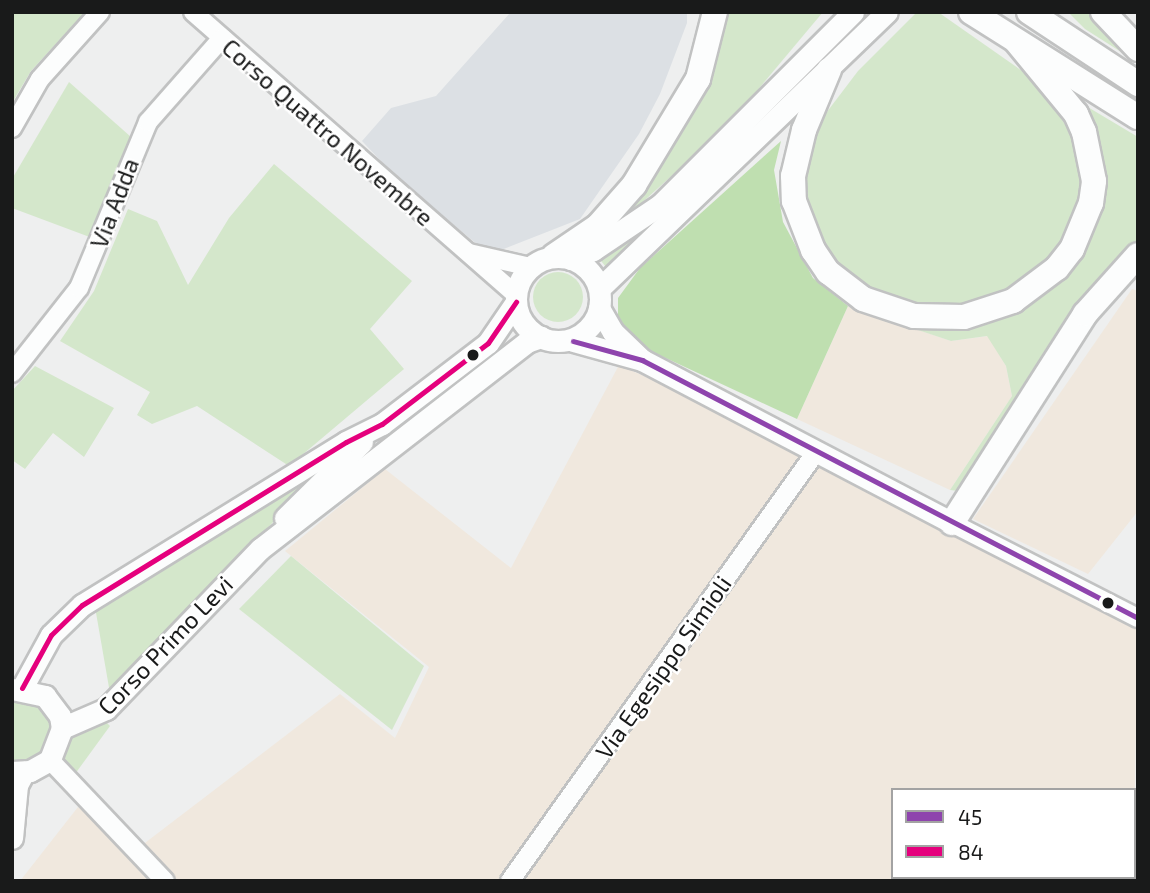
<!DOCTYPE html>
<html>
<head>
<meta charset="utf-8">
<style>
	body { margin:0 }
	#map { position:relative; width:1150px; height:893px; overflow:hidden; background:#eeefef; font-family:"Exo 2",sans-serif }
	div>[style] { position:absolute }
	.built>* { inset:0; background:#dce0e4 }
	.industrial>* { inset:0; background:#f0e8de }
	.green>* { inset:0; background:#d4e7cb }
	.round { border-radius:50% }
	.forest>* { inset:0; background:#bfdfb0 }
	.roads { filter:drop-shadow(2px 0 #c1c2c2) drop-shadow(-2px 0 #c1c2c2) drop-shadow(0 2px #c1c2c2) drop-shadow(0 -2px #c1c2c2) }
	.minor>* { height:18px; margin:-9px; padding:0 9px; transform-origin:9px; border-radius:9px; background:#fcfdfd }
	.major>* { height:21px; margin:-10.5px; padding:0 10.5px; transform-origin:10.5px; border-radius:10.5px; background:#fcfdfd }
	.major>.ring { margin:-10.5px; padding:0; box-sizing:content-box; background:none; border:21px solid #fcfdfd; border-radius:50% }
	.highway>* { height:24px; margin:-12px; padding:0 12px; transform-origin:12px; border-radius:12px; background:#fcfdfd }
	.bus-1>* { height:5px; margin:-2.5px; padding:0 2.5px; transform-origin:2.5px; border-radius:2.5px; background:#8e44ad }
	.bus-2>* { height:5px; margin:-2.5px; padding:0 2.5px; transform-origin:2.5px; border-radius:2.5px; background:#e5007d }
	.dots>* { width:19px; height:19px; translate:-50% -50%; box-sizing:border-box; border:4px solid #fff; border-radius:50% }
	span { translate:-50% -50%; white-space:nowrap; text-align:center; line-height:1.15; -webkit-text-stroke:5px #fff; paint-order:stroke }
	.street-label { font-size:24px; color:#191a1a }
	.frame { position:absolute; inset:0; border:14px solid #191a1a; pointer-events:none }
	.legend { position:absolute; left:891px; top:788px; width:245px; height:91px; box-sizing:border-box; background:#fff; border:2px solid #a3a3a3; margin:0; padding:9px 12px; list-style:none; font-size:21px; color:#191a1a }
	.legend li { display:flex; align-items:center; gap:14px; height:35px }
	.legend b { width:35px; border:2px solid #a3a3a3 }
</style>
</head>
<body>
<div id="map">
	<div class="built">
		<i style="clip-path:polygon(511px 12px,687px 12px,687px 23px,660px 94px,639px 134px,580px 219px,501px 250px,484px 250px,394px 175px,362px 141px,391px 108px,436px 96px)"></i>
	</div>
	<div class="industrial">
		<i style="clip-path:polygon(1132px 289px,1138px 291px,1138px 511px,1088px 574px,973px 519px)"></i>
		<i style="clip-path:polygon(848px 306px,951px 341px,988px 336px,1006px 366px,1012px 396px,950px 490px,797px 419px)"></i>
		<i style="clip-path:polygon(619px 365px,816px 452px,1138px 610px,1134px 851px,1134px 790px,893px 790px,893px 877px,1114px 877px,1111px 881px,20px 881px,78px 807px,137px 849px,340px 694px,395px 738px,429px 667px,285px 551px,385px 469px,511px 568px)"></i>
	</div>
	<div class="green">
		<i style="clip-path:polygon(12px 12px,85px 12px,31px 71px,12px 103px)"></i>
		<i style="clip-path:polygon(722px 12px,823px 12px,730px 123px,624px 219px,622px 214px)"></i>
		<i style="clip-path:polygon(917px 12px,938px 12px,1035px 80px,1073px 136px,1080px 164px,1080px 198px,1072px 227px,1057px 250px,1034px 274px,996px 296px,959px 307px,921px 307px,884px 297px,851px 278px,828px 253px,807px 211px,804px 185px,817px 125px,858px 71px)"></i>
		<i style="clip-path:polygon(1068px 12px,1096px 12px,1129px 57px,1085px 29px)"></i>
		<i style="clip-path:polygon(69px 82px,131px 137px,95px 239px,12px 208px,12px 179px)"></i>
		<i style="clip-path:polygon(1081px 103px,1138px 137px,1138px 245px,958px 491px,950px 490px,1012px 396px,1006px 366px,987px 336px,951px 341px,918px 330px,923px 326px,959px 326px,1084px 243px)"></i>
		<i style="clip-path:polygon(274px 164px,412px 281px,370px 329px,404px 369px,289px 466px,197px 406px,152px 424px,137px 415px,150px 392px,60px 341px,94px 291px,128px 209px,157px 221px,188px 285px,229px 218px)"></i>
		<i style="clip-path:polygon(697px 185px,606px 267px,597px 256px,635px 235px)"></i>
		<i class="round" style="left:533px;top:272px;width:50px;height:50px"></i>
		<i style="clip-path:polygon(35px 366px,114px 408px,84px 457px,53px 433px,25px 469px,12px 460px,12px 391px)"></i>
		<i style="clip-path:polygon(326px 467px,210px 588px,111px 699px,95px 607px)"></i>
		<i style="clip-path:polygon(291px 556px,424px 666px,392px 730px,239px 609px)"></i>
		<i style="clip-path:polygon(12px 696px,35px 698px,56px 725px,45px 758px,12px 766px)"></i>
		<i style="clip-path:polygon(105px 721px,110px 726px,75px 774px,60px 761px,70px 735px)"></i>
	</div>
	<div class="forest">
		<i style="clip-path:polygon(781px 141px,774px 170px,783px 222px,813px 278px,848px 306px,797px 419px,642px 347px,618px 324px,618px 298px,640px 268px)"></i>
	</div>
	<div class="roads">
		<div class="minor">
			<i style="left:193px;top:12px;width:429px;rotate:41.2deg"></i>
			<i style="left:12px;top:128px;width:56px;rotate:-60.3deg"></i>
			<i style="left:40px;top:79px;width:90px;rotate:-48.2deg"></i>
			<i style="left:469px;top:253px;width:63px;rotate:12.9deg"></i>
			<i style="left:12px;top:373px;width:108px;rotate:-51.8deg"></i>
			<i style="left:79px;top:288px;width:180px;rotate:-67.4deg"></i>
			<i style="left:148px;top:122px;width:112px;rotate:-48.6deg"></i>
			<i style="left:952px;top:523px;width:209px;rotate:27.1deg"></i>
			<i style="left:50px;top:760px;width:167px;rotate:46.5deg"></i>
			<i style="left:1134px;top:866px;width:6px;rotate:-45deg"></i>
			<i style="left:510px;top:881px;width:527px;rotate:-54.5deg"></i>
			<i style="left:1123px;top:881px;width:5px;rotate:-53deg"></i>
		</div>
		<div class="major">
			<i class="ring" style="left:516px;top:257px;width:63px;height:63px"></i>
			<i style="left:571px;top:259px;width:24px;rotate:-22deg"></i>
			<i style="left:593px;top:250px;width:81px;rotate:-33.9deg"></i>
			<i style="left:660px;top:205px;width:273px;rotate:-45deg"></i>
			<i style="left:600px;top:288px;width:398px;rotate:-43.9deg"></i>
			<i style="left:599px;top:308px;width:28px;rotate:60deg"></i>
			<i style="left:613px;top:332px;width:39px;rotate:44deg"></i>
			<i style="left:573px;top:341px;width:72px;rotate:15.4deg"></i>
			<i style="left:642px;top:360px;width:350px;rotate:27.7deg"></i>
			<i style="left:285px;top:518px;width:108px;rotate:-44.6deg"></i>
			<i style="left:22px;top:688px;width:60px;rotate:-61.3deg"></i>
			<i style="left:51px;top:635px;width:43px;rotate:-44.1deg"></i>
			<i style="left:82px;top:605px;width:310px;rotate:-31.7deg"></i>
			<i style="left:346px;top:442px;width:40px;rotate:-26.6deg"></i>
			<i style="left:382px;top:424px;width:133px;rotate:-37.4deg"></i>
			<i style="left:488px;top:343px;width:50px;rotate:-55.7deg"></i>
			<i style="left:12px;top:689px;width:34px;rotate:12deg"></i>
			<i style="left:45px;top:696px;width:25px;rotate:53deg"></i>
			<i style="left:60px;top:716px;width:12px;rotate:81deg"></i>
			<i style="left:62px;top:728px;width:34px;rotate:111deg"></i>
			<i style="left:50px;top:760px;width:23px;rotate:151deg"></i>
			<i style="left:30px;top:771px;width:18px;rotate:177deg"></i>
			<i style="left:62px;top:728px;width:48px;rotate:-23.4deg"></i>
			<i style="left:106px;top:709px;width:222px;rotate:-46.1deg"></i>
			<i style="left:260px;top:549px;width:338px;rotate:-37.8deg"></i>
			<i style="left:527px;top:342px;width:15px;rotate:-20deg"></i>
			<i style="left:12px;top:838px;width:53px;rotate:-84.6deg"></i>
			<i style="left:17px;top:785px;width:15px;rotate:-62deg"></i>
		</div>
		<div class="highway">
			<i style="left:971px;top:12px;width:197px;rotate:32.2deg"></i>
			<i style="left:1029px;top:12px;width:131px;rotate:33.4deg"></i>
			<i style="left:1103px;top:12px;width:51px;rotate:46.6deg"></i>
			<i style="left:829px;top:70px;width:65px;rotate:112.6deg"></i>
			<i style="left:804px;top:130px;width:47px;rotate:103.4deg"></i>
			<i style="left:793px;top:176px;width:25px;rotate:88deg"></i>
			<i style="left:794px;top:201px;width:53px;rotate:68.8deg"></i>
			<i style="left:813px;top:250px;width:27px;rotate:56deg"></i>
			<i style="left:828px;top:272px;width:44px;rotate:37.6deg"></i>
			<i style="left:863px;top:299px;width:54px;rotate:18.4deg"></i>
			<i style="left:914px;top:316px;width:50px;rotate:1.1deg"></i>
			<i style="left:964px;top:317px;width:52px;rotate:-18.1deg"></i>
			<i style="left:1013px;top:301px;width:55px;rotate:-36.9deg"></i>
			<i style="left:1057px;top:268px;width:24px;rotate:-52deg"></i>
			<i style="left:1072px;top:249px;width:50px;rotate:-67.6deg"></i>
			<i style="left:1091px;top:203px;width:22px;rotate:-82deg"></i>
			<i style="left:1094px;top:181px;width:50px;rotate:-101.5deg"></i>
			<i style="left:1084px;top:132px;width:20px;rotate:-114deg"></i>
			<i style="left:1076px;top:114px;width:94px;rotate:-129.4deg"></i>
			<i style="left:554px;top:256px;width:53px;rotate:-34.3deg"></i>
			<i style="left:598px;top:226px;width:55px;rotate:-48.7deg"></i>
			<i style="left:634px;top:185px;width:124px;rotate:-58.9deg"></i>
			<i style="left:698px;top:79px;width:69px;rotate:-75.8deg"></i>
			<i style="left:952px;top:523px;width:248px;rotate:-57.5deg"></i>
			<i style="left:1085px;top:314px;width:79px;rotate:-48.1deg"></i>
		</div>
	</div>
	<div class="bus-1">
		<i style="left:573px;top:341px;width:72px;rotate:15.4deg"></i>
		<i style="left:642px;top:360px;width:559px;rotate:27.48deg"></i>
	</div>
	<div class="bus-2">
		<i style="left:22px;top:688px;width:60px;rotate:-61.3deg"></i>
		<i style="left:51px;top:635px;width:43px;rotate:-44.1deg"></i>
		<i style="left:82px;top:605px;width:310px;rotate:-31.7deg"></i>
		<i style="left:346px;top:442px;width:40px;rotate:-26.6deg"></i>
		<i style="left:382px;top:424px;width:133px;rotate:-37.4deg"></i>
		<i style="left:488px;top:343px;width:50px;rotate:-55.7deg"></i>
	</div>
	<div class="dots">
		<i style="left:473px;top:355px;background:#191a1a"></i>
		<i style="left:1108px;top:603px;background:#191a1a"></i>
	</div>
	<div class="street-label">
		<span style="left:328px;top:132px;rotate:41deg">Corso Quattro Novembre</span>
		<span style="left:114px;top:203px;rotate:-69deg">Via Adda</span>
		<span style="left:165px;top:645px;rotate:-46deg">Corso Primo Levi</span>
		<span style="left:663px;top:667px;rotate:-55deg">Via Egesippo Simioli</span>
	</div>
	<div class="frame"></div>
	<ul class="legend">
	<li><b style="height:9px;background:#8e44ad"></b>45</li>
	<li><b style="height:9px;background:#e5007d"></b>84</li>
	</ul>
</div>
</body>
</html>
